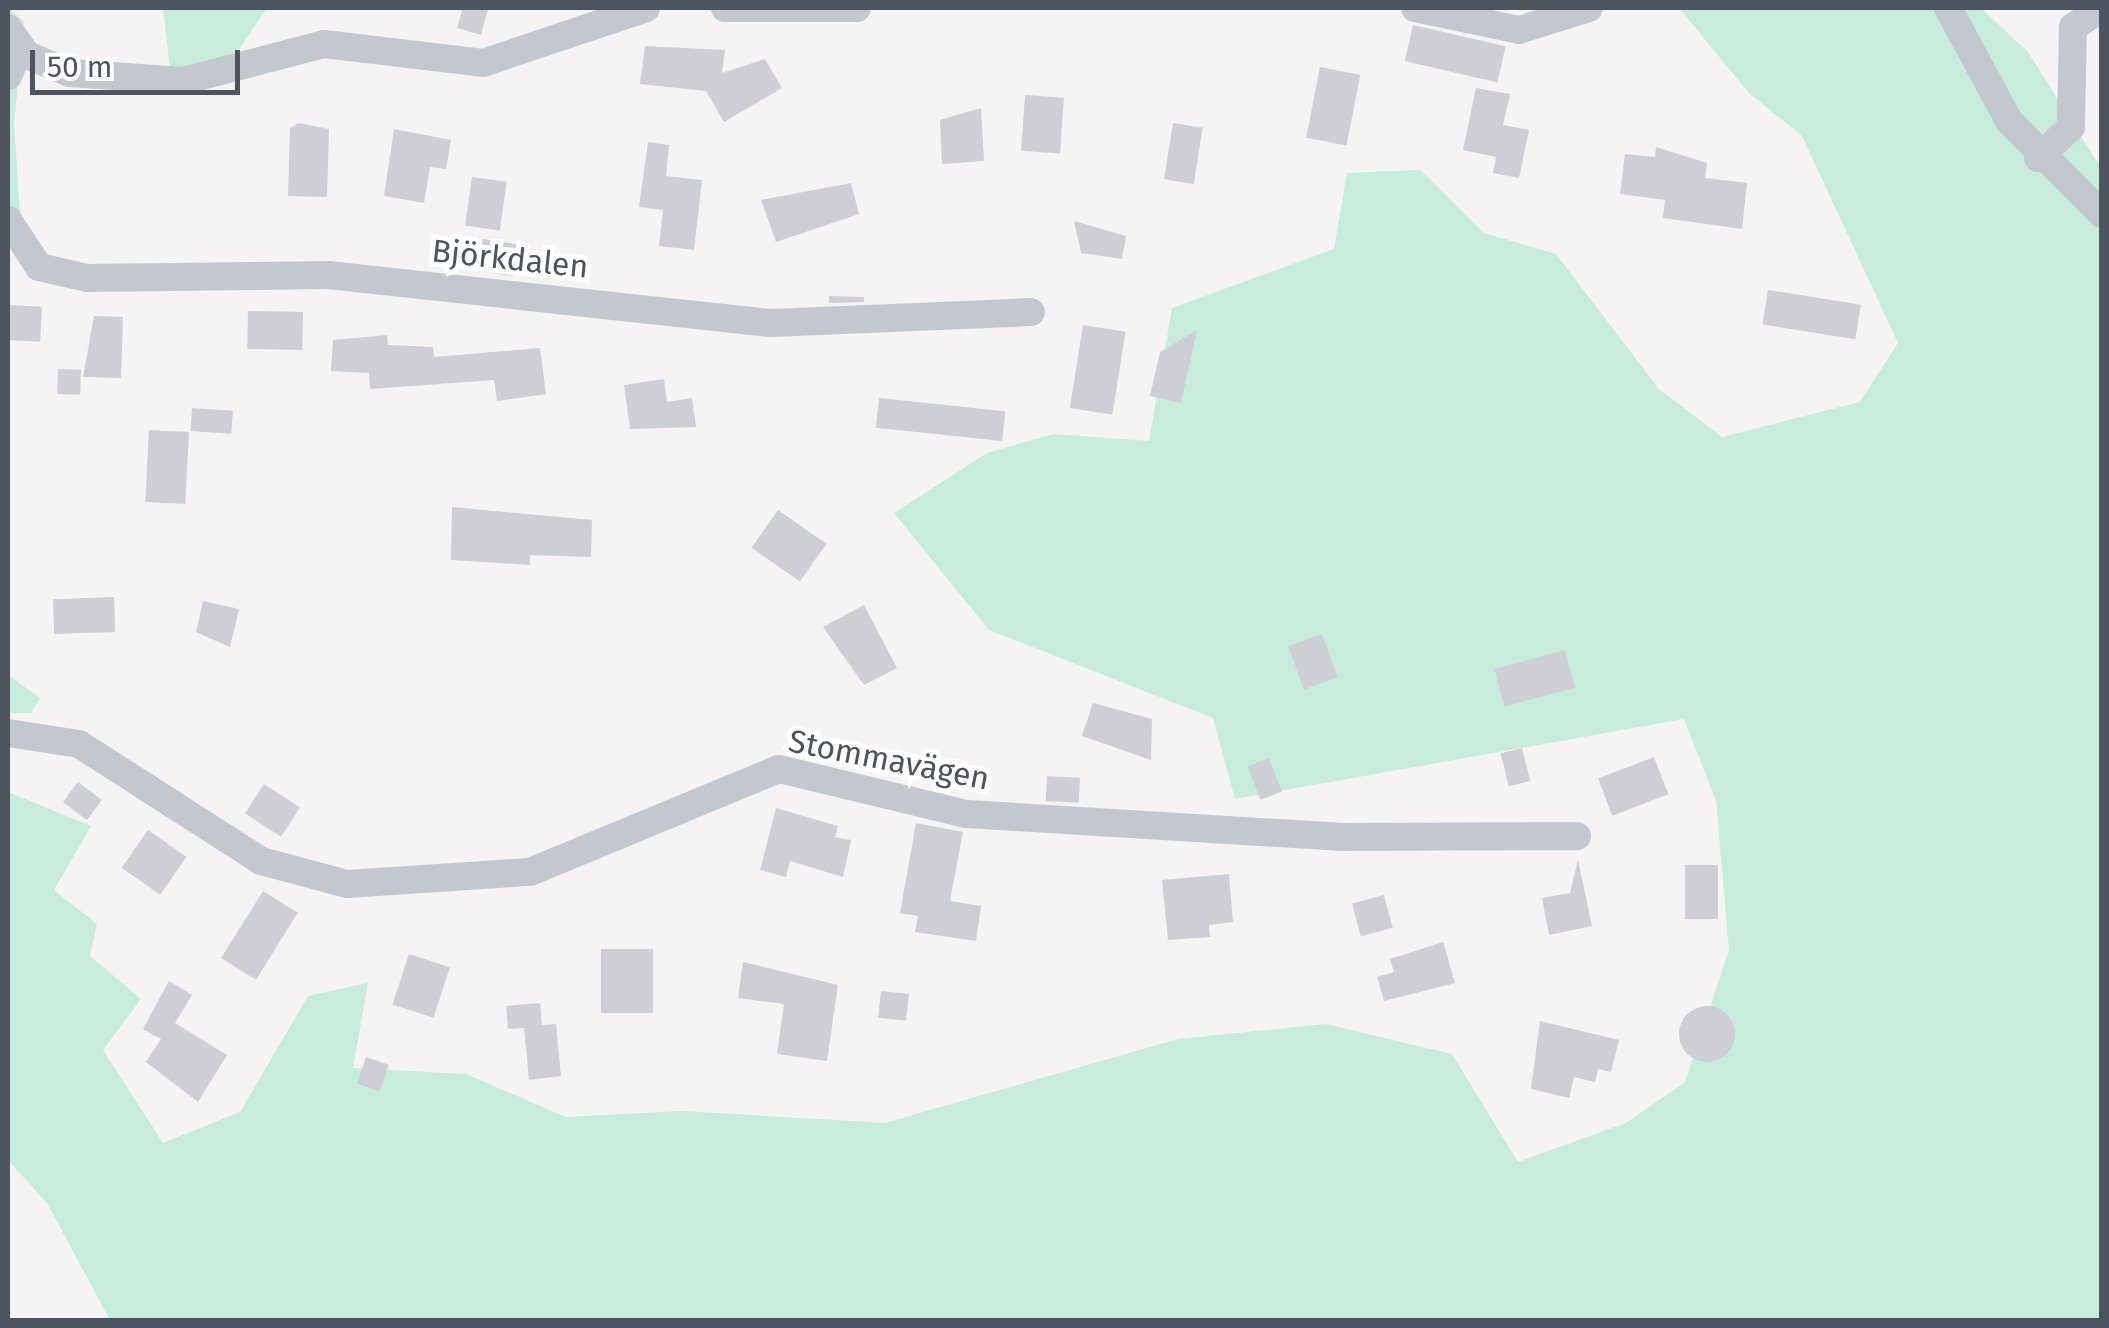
<!DOCTYPE html>
<html>
<head>
<meta charset="utf-8">
<style>
	body { margin:0 }
	#map { position:relative; width:2109px; height:1328px; overflow:hidden; background:#f5f3f3; font-family:"Fira Sans",sans-serif }
	div>[style] { position:absolute }
	.green>* { inset:0; background:#c8ecdb }
	.building>* { inset:0; background:#cecfd4; transform-origin:0 0 }
	.round { border-radius:50% }
	.minor>* { height:28px; margin:-14px; padding:0 14px; transform-origin:14px; border-radius:14px; background:#c3c8cf }
	span { translate:-50% -50%; white-space:nowrap; text-align:center; line-height:1.15; -webkit-text-stroke:10px #fff; paint-order:stroke }
	.street-label { font-size:32px; color:#4d545e }
	.frame { position:absolute; inset:0; border:10px solid #4d545e; pointer-events:none }
	.scale { position:absolute; left:30px; top:50px; width:210px; height:45px; box-sizing:border-box; border:5px solid #4d545e; border-top:0; padding-left:12px; font-size:30px; line-height:35px; white-space:nowrap; color:#4d545e; -webkit-text-stroke:8px #fff; paint-order:stroke }
</style>
</head>
<body>
<div id="map">
	<div class="green">
		<i style="clip-path:polygon(8px 8px,24px 21px,14px 124px,20px 212px,8px 227px)"></i>
		<i style="clip-path:polygon(163px 8px,267px 8px,235px 55px,170px 69px)"></i>
		<i style="clip-path:polygon(1679px 8px,1981px 8px,2028px 52px,2101px 168px,2101px 1320px,110px 1320px,47px 1203px,8px 1160px,8px 792px,91px 826px,54px 890px,97px 924px,90px 956px,141px 999px,103px 1050px,163px 1143px,240px 1112px,308px 996px,368px 983px,353px 1068px,466px 1074px,566px 1117px,683px 1111px,885px 1123px,1178px 1039px,1326px 1024px,1452px 1054px,1518px 1162px,1626px 1123px,1685px 1082px,1729px 950px,1716px 801px,1684px 719px,1235px 799px,1213px 718px,989px 630px,894px 513px,987px 453px,1053px 434px,1149px 441px,1172px 308px,1334px 249px,1347px 173px,1420px 170px,1484px 233px,1556px 254px,1659px 389px,1722px 437px,1860px 402px,1898px 343px,1802px 136px,1749px 93px)"></i>
		<i style="clip-path:polygon(8px 675px,40px 698px,31px 713px,8px 713px)"></i>
	</div>
	<div class="building">
		<i style="clip-path:polygon(463px 8px,488px 8px,481px 35px,457px 28px)"></i>
		<i style="left:1413px;top:25px;width:95px;height:37px;rotate:13deg"></i>
		<i style="clip-path:polygon(645px 46px,725px 50px,722px 73px,765px 59px,782px 88px,724px 122px,706px 91px,640px 84px)"></i>
		<i style="left:1320px;top:67px;width:41px;height:72px;rotate:11deg"></i>
		<i style="clip-path:polygon(1476px 88px,1510px 94px,1503px 125px,1529px 130px,1519px 178px,1493px 173px,1496px 157px,1463px 150px)"></i>
		<i style="left:1025px;top:95px;width:39px;height:56px;rotate:4deg"></i>
		<i style="clip-path:polygon(981px 108px,984px 161px,942px 164px,940px 120px)"></i>
		<i style="clip-path:polygon(299px 123px,329px 129px,327px 197px,288px 196px,290px 128px)"></i>
		<i style="left:1173px;top:123px;width:30px;height:57px;rotate:9deg"></i>
		<i style="clip-path:polygon(394px 129px,451px 140px,446px 169px,430px 167px,424px 203px,384px 196px)"></i>
		<i style="clip-path:polygon(648px 142px,669px 145px,666px 176px,702px 180px,694px 250px,659px 246px,663px 210px,639px 207px)"></i>
		<i style="clip-path:polygon(1656px 147px,1707px 163px,1705px 178px,1747px 183px,1742px 229px,1663px 218px,1665px 200px,1620px 194px,1625px 154px,1655px 157px)"></i>
		<i style="left:472px;top:177px;width:35px;height:49px;rotate:8deg"></i>
		<i style="clip-path:polygon(851px 183px,859px 214px,776px 242px,761px 200px)"></i>
		<i style="clip-path:polygon(1074px 221px,1126px 236px,1122px 259px,1081px 253px)"></i>
		<i style="left:483px;top:239px;width:36px;height:32px;rotate:9deg"></i>
		<i style="left:1768px;top:290px;width:94px;height:35px;rotate:9deg"></i>
		<i style="clip-path:polygon(829px 296px,864px 297px,864px 302px,829px 303px)"></i>
		<i style="left:8px;top:305px;width:34px;height:35px;rotate:3deg"></i>
		<i style="left:248px;top:311px;width:55px;height:38px;rotate:1deg"></i>
		<i style="clip-path:polygon(94px 316px,123px 317px,121px 378px,83px 377px)"></i>
		<i style="left:1083px;top:325px;width:43px;height:84px;rotate:9deg"></i>
		<i style="clip-path:polygon(1197px 330px,1181px 403px,1150px 396px,1160px 352px)"></i>
		<i style="clip-path:polygon(387px 335px,388px 345px,433px 347px,434px 357px,540px 348px,546px 394px,497px 401px,494px 380px,370px 389px,369px 373px,331px 371px,333px 340px)"></i>
		<i style="left:58px;top:369px;width:23px;height:25px;rotate:2deg"></i>
		<i style="clip-path:polygon(664px 379px,667px 402px,692px 398px,696px 427px,630px 429px,624px 385px)"></i>
		<i style="left:879px;top:398px;width:127px;height:30px;rotate:6deg"></i>
		<i style="left:192px;top:408px;width:41px;height:23px;rotate:4deg"></i>
		<i style="left:149px;top:430px;width:40px;height:72px;rotate:3deg"></i>
		<i style="clip-path:polygon(452px 507px,592px 520px,591px 557px,530px 555px,530px 565px,451px 560px)"></i>
		<i style="left:778px;top:510px;width:59px;height:46px;rotate:35deg"></i>
		<i style="left:114px;top:597px;width:35px;height:61px;rotate:88deg"></i>
		<i style="clip-path:polygon(203px 601px,239px 609px,230px 647px,196px 632px)"></i>
		<i style="clip-path:polygon(864px 605px,897px 668px,864px 685px,823px 627px)"></i>
		<i style="left:1322px;top:634px;width:46px;height:36px;rotate:70deg"></i>
		<i style="left:1565px;top:650px;width:39px;height:73px;rotate:75deg"></i>
		<i style="clip-path:polygon(1093px 703px,1152px 719px,1151px 760px,1082px 736px)"></i>
		<i style="left:1522px;top:748px;width:34px;height:22px;rotate:76deg"></i>
		<i style="left:1654px;top:757px;width:40px;height:60px;rotate:69deg"></i>
		<i style="left:1269px;top:758px;width:36px;height:23px;rotate:69deg"></i>
		<i style="left:1047px;top:776px;width:33px;height:25px;rotate:3deg"></i>
		<i style="left:78px;top:782px;width:30px;height:25px;rotate:37deg"></i>
		<i style="left:264px;top:784px;width:43px;height:35px;rotate:33deg"></i>
		<i style="clip-path:polygon(776px 808px,838px 826px,835px 837px,851px 840px,843px 877px,790px 861px,786px 877px,760px 870px)"></i>
		<i style="clip-path:polygon(916px 823px,963px 832px,950px 901px,981px 906px,976px 941px,915px 932px,918px 916px,900px 913px)"></i>
		<i style="left:148px;top:830px;width:47px;height:46px;rotate:35deg"></i>
		<i style="clip-path:polygon(1578px 860px,1592px 926px,1549px 935px,1542px 898px,1570px 893px)"></i>
		<i style="left:1685px;top:865px;width:33px;height:54px"></i>
		<i style="clip-path:polygon(1229px 874px,1233px 922px,1209px 925px,1210px 937px,1168px 940px,1162px 880px)"></i>
		<i style="left:263px;top:891px;width:41px;height:79px;rotate:32deg"></i>
		<i style="left:1384px;top:895px;width:34px;height:33px;rotate:75deg"></i>
		<i style="clip-path:polygon(1443px 942px,1455px 983px,1384px 1001px,1377px 977px,1394px 972px,1390px 959px)"></i>
		<i style="left:601px;top:949px;width:52px;height:64px"></i>
		<i style="left:409px;top:954px;width:43px;height:53px;rotate:18deg"></i>
		<i style="clip-path:polygon(743px 962px,838px 985px,827px 1061px,777px 1054px,784px 1004px,738px 998px)"></i>
		<i style="clip-path:polygon(169px 981px,192px 995px,175px 1023px,227px 1055px,198px 1102px,146px 1062px,161px 1039px,143px 1029px)"></i>
		<i style="left:881px;top:991px;width:28px;height:27px;rotate:6deg"></i>
		<i style="clip-path:polygon(540px 1003px,542px 1025px,556px 1024px,561px 1076px,529px 1080px,524px 1028px,508px 1029px,506px 1006px)"></i>
		<i class="round" style="left:1679px;top:1006px;width:56px;height:56px"></i>
		<i style="clip-path:polygon(1540px 1021px,1619px 1040px,1611px 1072px,1598px 1069px,1595px 1082px,1574px 1077px,1569px 1098px,1531px 1089px)"></i>
		<i style="left:366px;top:1057px;width:24px;height:28px;rotate:19deg"></i>
	</div>
	<div class="minor">
		<i style="left:725px;top:8px;width:132px"></i>
		<i style="left:1415px;top:8px;width:106px;rotate:11.9deg"></i>
		<i style="left:1519px;top:30px;width:73px;rotate:-17.4deg"></i>
		<i style="left:1948px;top:8px;width:128px;rotate:61.6deg"></i>
		<i style="left:2009px;top:121px;width:132px;rotate:45deg"></i>
		<i style="left:8px;top:28px;width:33px;rotate:55deg"></i>
		<i style="left:27px;top:55px;width:47px;rotate:22.7deg"></i>
		<i style="left:70px;top:73px;width:113px;rotate:4deg"></i>
		<i style="left:183px;top:81px;width:146px;rotate:-14.7deg"></i>
		<i style="left:324px;top:44px;width:160px;rotate:6.8deg"></i>
		<i style="left:483px;top:63px;width:172px;rotate:-18.6deg"></i>
		<i style="left:8px;top:76px;width:30px;rotate:-67deg"></i>
		<i style="left:2038px;top:158px;width:45px;rotate:-43.2deg"></i>
		<i style="left:2071px;top:127px;width:100px;rotate:-88.9deg"></i>
		<i style="left:2073px;top:27px;width:35px;rotate:-33deg"></i>
		<i style="left:8px;top:220px;width:56px;rotate:56.6deg"></i>
		<i style="left:39px;top:267px;width:49px;rotate:12.9deg"></i>
		<i style="left:87px;top:278px;width:241px;rotate:-0.7deg"></i>
		<i style="left:328px;top:275px;width:446px;rotate:6.2deg"></i>
		<i style="left:771px;top:323px;width:260px;rotate:-2.4deg"></i>
		<i style="left:8px;top:733px;width:72px;rotate:8.8deg"></i>
		<i style="left:79px;top:744px;width:216px;rotate:32.7deg"></i>
		<i style="left:261px;top:861px;width:89px;rotate:15deg"></i>
		<i style="left:347px;top:884px;width:183px;rotate:-3.8deg"></i>
		<i style="left:530px;top:872px;width:269px;rotate:-22.5deg"></i>
		<i style="left:779px;top:769px;width:193px;rotate:13.5deg"></i>
		<i style="left:967px;top:814px;width:373px;rotate:3.5deg"></i>
		<i style="left:1339px;top:837px;width:238px;rotate:-0.2deg"></i>
	</div>
	<div class="street-label">
		<span style="left:510px;top:259px;rotate:6deg">Björkdalen</span>
		<span style="left:889px;top:760px;rotate:11deg">Stommavägen</span>
	</div>
	<div class="frame"></div>
	<div class="scale">50 m</div>
</div>
</body>
</html>
